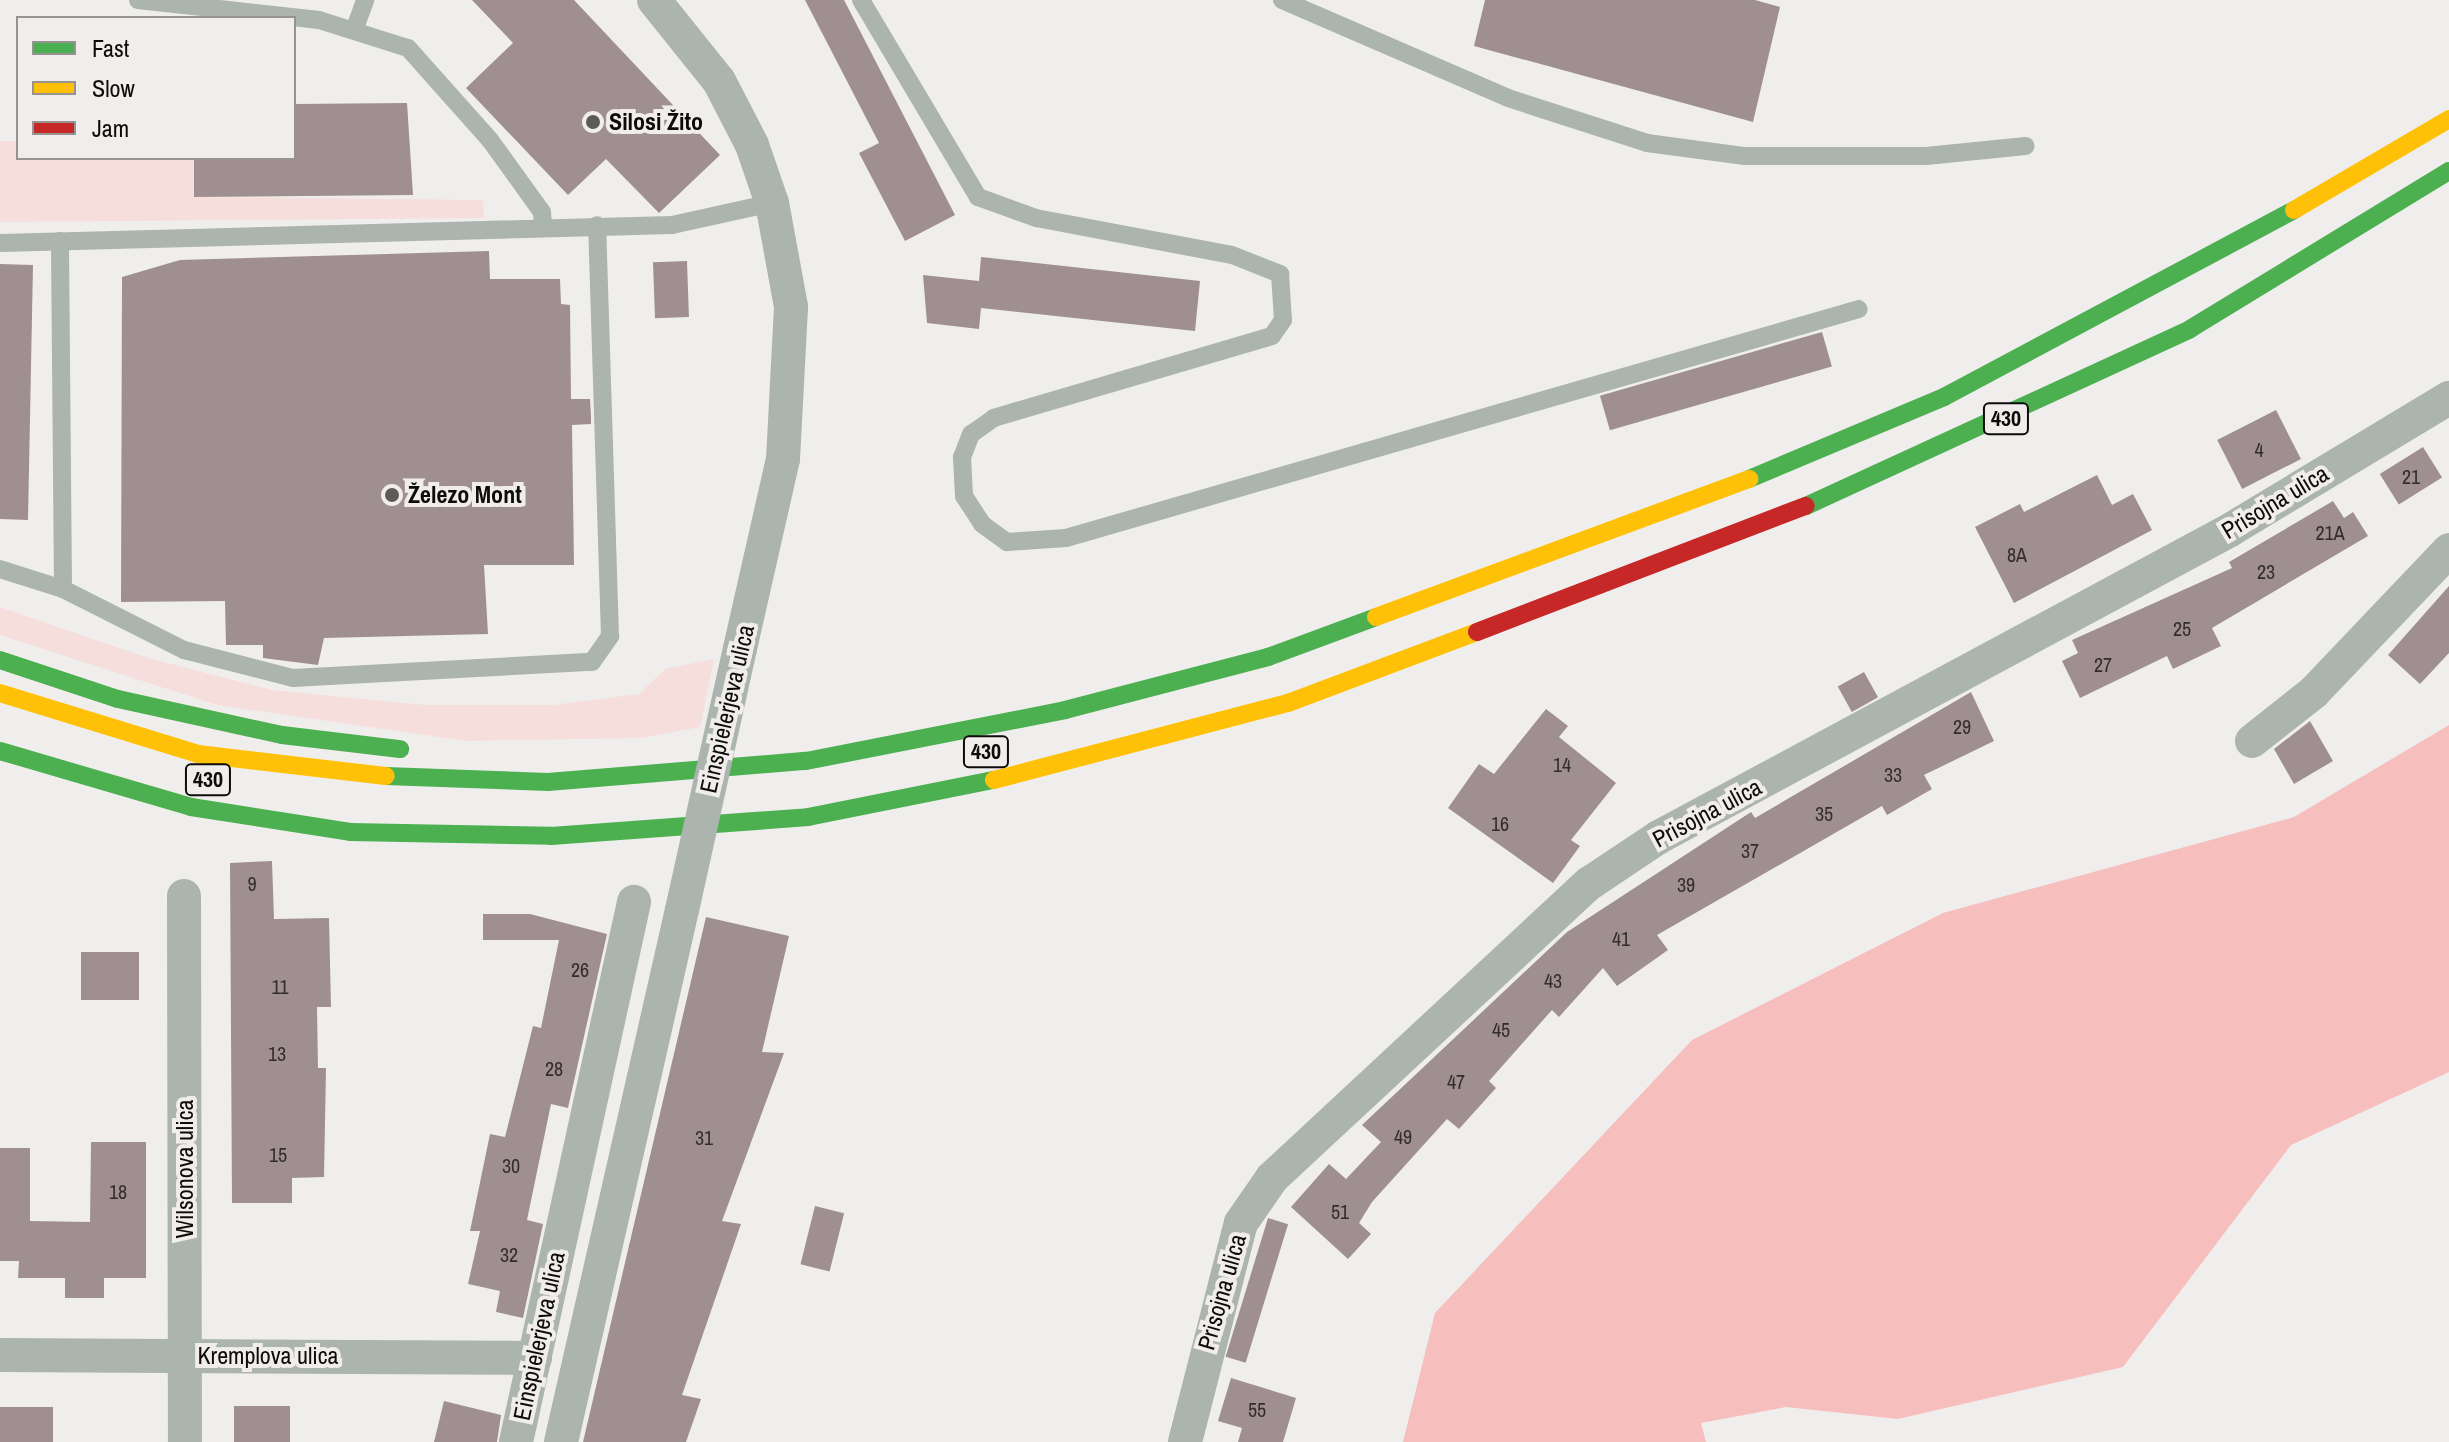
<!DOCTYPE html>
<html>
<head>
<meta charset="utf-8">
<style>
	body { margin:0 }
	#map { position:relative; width:2449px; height:1442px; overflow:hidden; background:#f0eeed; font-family:"Archivo Narrow",sans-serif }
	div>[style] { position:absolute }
	.green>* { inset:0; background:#f6dedc }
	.forest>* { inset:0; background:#f6bebd }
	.building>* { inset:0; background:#a08f90; transform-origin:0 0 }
	.lane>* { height:18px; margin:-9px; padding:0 9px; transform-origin:9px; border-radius:9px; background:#abb4ae }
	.street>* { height:34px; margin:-17px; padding:0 17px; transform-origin:17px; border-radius:17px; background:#abb4ae }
	.fast>* { height:18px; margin:-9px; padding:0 9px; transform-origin:9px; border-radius:9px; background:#4caf50 }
	.slow>* { height:18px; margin:-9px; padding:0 9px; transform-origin:9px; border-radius:9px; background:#ffc107 }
	.jam>* { height:18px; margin:-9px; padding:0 9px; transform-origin:9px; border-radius:9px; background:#c62828 }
	.street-bridge>* { height:34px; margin:-17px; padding:0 17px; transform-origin:17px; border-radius:17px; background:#abb4ae }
	.dots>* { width:22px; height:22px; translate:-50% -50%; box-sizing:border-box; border:4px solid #f1edec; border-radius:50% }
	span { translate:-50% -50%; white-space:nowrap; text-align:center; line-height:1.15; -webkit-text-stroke:8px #f1edec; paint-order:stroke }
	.number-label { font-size:20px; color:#322d2c }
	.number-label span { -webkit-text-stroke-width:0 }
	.shield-label span { padding:2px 6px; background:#f1edec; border:2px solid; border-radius:6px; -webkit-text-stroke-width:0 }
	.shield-label { font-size:22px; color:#0d0c0b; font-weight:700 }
	.poi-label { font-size:24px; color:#0d0c0b; font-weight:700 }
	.left { translate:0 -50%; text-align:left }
	.street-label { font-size:24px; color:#0d0c0b }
	.legend { position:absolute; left:16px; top:16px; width:280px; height:144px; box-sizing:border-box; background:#f1edec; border:2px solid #969392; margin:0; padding:10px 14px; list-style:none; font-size:24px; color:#0d0c0b }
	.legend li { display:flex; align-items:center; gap:16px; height:40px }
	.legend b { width:40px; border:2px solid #969392 }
</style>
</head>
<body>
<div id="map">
	<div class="green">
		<i style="clip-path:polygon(0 141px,18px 141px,18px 158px,194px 158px,194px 197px,483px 200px,484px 218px,0 222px)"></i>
		<i style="clip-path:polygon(0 607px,148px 658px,272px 690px,426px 705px,553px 705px,639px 694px,665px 669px,714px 659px,700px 727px,642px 738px,466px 741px,217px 705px,0 635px)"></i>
	</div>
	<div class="forest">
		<i style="clip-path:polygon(2449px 725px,2449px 1072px,2291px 1145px,2123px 1367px,1898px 1419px,1786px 1407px,1701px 1423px,1706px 1442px,1403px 1442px,1435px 1313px,1692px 1040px,1943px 913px,2294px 817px)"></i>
	</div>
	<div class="building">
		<i style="clip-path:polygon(472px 0,574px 0,720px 155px,659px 213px,606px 159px,568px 195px,466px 88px,513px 43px)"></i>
		<i style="clip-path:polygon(805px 0,844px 0,955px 215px,905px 241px,859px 153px,879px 143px)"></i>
		<i style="clip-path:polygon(1485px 0,1755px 0,1780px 7px,1753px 122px,1474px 46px)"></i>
		<i style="clip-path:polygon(407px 103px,413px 195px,194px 197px,194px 158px,294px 158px,294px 104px)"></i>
		<i style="clip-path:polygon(489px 251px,490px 279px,560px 279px,561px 304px,570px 305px,571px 399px,590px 399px,591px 416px,591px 424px,572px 425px,574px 565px,484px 565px,488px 634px,324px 638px,318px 665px,263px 658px,263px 645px,226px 645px,225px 601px,121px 602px,122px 277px,180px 260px)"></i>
		<i style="clip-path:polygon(981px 257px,1200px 281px,1195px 331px,981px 308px,979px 329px,927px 323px,923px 275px,979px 281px)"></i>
		<i style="left:687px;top:261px;width:56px;height:34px;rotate:88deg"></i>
		<i style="clip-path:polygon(0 264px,33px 265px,28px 520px,0 519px)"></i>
		<i style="left:1822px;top:332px;width:36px;height:231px;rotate:74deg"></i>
		<i style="left:2276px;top:410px;width:55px;height:66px;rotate:63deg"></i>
		<i style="left:2423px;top:447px;width:36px;height:51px;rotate:58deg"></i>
		<i style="clip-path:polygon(2097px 475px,2112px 505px,2133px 494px,2152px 530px,2014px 603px,1975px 527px,2020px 504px,2024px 512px)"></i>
		<i style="clip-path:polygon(2333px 501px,2344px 518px,2353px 512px,2368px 536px,2212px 628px,2221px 646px,2173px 669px,2167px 656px,2080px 698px,2062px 661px,2078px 653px,2072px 640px,2232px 568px,2229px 562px)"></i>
		<i style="clip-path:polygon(2449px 586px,2449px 653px,2420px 684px,2388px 655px)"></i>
		<i style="left:1864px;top:672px;width:29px;height:30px;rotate:61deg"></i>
		<i style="clip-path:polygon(1971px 692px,1994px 741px,1924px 775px,1932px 789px,1887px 815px,1882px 806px,1657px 935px,1668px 950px,1617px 986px,1603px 968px,1559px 1017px,1552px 1010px,1489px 1081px,1496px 1088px,1459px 1129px,1447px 1119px,1372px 1202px,1359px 1223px,1371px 1234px,1348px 1259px,1291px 1207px,1329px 1164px,1346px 1179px,1381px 1142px,1362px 1125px,1567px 932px,1751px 812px,1755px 818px)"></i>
		<i style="clip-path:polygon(1546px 709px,1568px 726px,1559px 737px,1616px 783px,1571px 840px,1580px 846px,1553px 883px,1448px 808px,1479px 764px,1494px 774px)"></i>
		<i style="clip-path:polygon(2310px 721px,2333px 761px,2294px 784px,2274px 749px)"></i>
		<i style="clip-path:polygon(272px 861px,274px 919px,329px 918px,331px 1007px,317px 1007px,318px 1068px,326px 1068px,324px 1177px,292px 1178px,292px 1203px,232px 1203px,230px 863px)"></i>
		<i style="clip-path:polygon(483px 914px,530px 914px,607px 934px,568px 1108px,551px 1104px,527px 1220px,543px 1224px,523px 1318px,496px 1312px,500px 1291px,468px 1284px,480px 1231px,470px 1231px,490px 1134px,505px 1137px,533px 1026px,541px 1028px,559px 940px,483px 940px)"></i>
		<i style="clip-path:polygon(706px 917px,789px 936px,762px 1052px,784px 1053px,722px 1221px,741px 1224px,682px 1395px,701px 1399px,686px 1442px,583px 1442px)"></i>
		<i style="left:81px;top:952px;width:58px;height:48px"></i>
		<i style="clip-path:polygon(91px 1142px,146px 1142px,146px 1278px,104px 1278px,104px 1298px,65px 1298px,65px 1278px,18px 1278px,19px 1261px,0 1261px,0 1148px,30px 1148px,30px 1221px,90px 1222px)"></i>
		<i style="left:815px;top:1206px;width:30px;height:60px;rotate:14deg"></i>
		<i style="left:1268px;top:1218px;width:21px;height:145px;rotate:17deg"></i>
		<i style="clip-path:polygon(1231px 1378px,1296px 1398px,1283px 1442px,1238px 1442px,1242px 1428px,1218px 1421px)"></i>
		<i style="clip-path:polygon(444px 1401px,501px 1415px,497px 1442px,434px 1442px)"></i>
		<i style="left:234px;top:1406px;width:56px;height:36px"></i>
		<i style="left:0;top:1407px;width:53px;height:35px"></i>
	</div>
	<div class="lane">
		<i style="left:138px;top:0;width:182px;rotate:6.3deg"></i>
		<i style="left:319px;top:20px;width:93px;rotate:17.5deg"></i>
		<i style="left:408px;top:48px;width:123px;rotate:48.3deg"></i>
		<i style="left:490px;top:140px;width:89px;rotate:54.2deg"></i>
		<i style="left:542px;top:212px;width:14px;rotate:86deg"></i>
		<i style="left:861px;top:0;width:229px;rotate:59.3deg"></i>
		<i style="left:978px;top:197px;width:62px;rotate:19.9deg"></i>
		<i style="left:1036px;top:218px;width:199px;rotate:10.7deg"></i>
		<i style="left:1232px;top:255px;width:52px;rotate:21.6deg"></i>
		<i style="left:1280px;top:274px;width:46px;rotate:86.3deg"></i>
		<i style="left:1283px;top:320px;width:19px;rotate:125deg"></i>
		<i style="left:1272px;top:336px;width:290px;rotate:163.6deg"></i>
		<i style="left:994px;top:418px;width:28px;rotate:145deg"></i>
		<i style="left:971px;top:434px;width:25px;rotate:111deg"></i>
		<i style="left:962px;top:457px;width:39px;rotate:87deg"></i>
		<i style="left:964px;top:496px;width:33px;rotate:57deg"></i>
		<i style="left:982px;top:524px;width:31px;rotate:36deg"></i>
		<i style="left:1007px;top:542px;width:59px;rotate:-3.9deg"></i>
		<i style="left:1066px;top:538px;width:825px;rotate:-16.11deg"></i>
		<i style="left:1282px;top:0;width:246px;rotate:23.4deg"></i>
		<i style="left:1508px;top:98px;width:146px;rotate:17.9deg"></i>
		<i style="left:1647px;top:143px;width:99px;rotate:7.6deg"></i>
		<i style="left:1745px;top:156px;width:181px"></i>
		<i style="left:1926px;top:156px;width:100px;rotate:-5.7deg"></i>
		<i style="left:355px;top:28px;width:30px;rotate:-70deg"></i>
		<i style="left:0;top:243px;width:672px;rotate:-1.53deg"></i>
		<i style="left:672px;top:225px;width:102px;rotate:-12.4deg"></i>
		<i style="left:0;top:569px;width:66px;rotate:17.6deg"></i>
		<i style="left:63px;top:589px;width:348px;rotate:-90.5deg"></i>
		<i style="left:63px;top:589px;width:136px;rotate:26.8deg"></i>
		<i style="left:184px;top:650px;width:113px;rotate:14.4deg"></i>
		<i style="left:293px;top:678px;width:299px;rotate:-3.1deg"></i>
		<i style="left:592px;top:662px;width:32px;rotate:-55deg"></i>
		<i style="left:610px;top:636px;width:411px;rotate:-91.8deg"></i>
	</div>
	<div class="street">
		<i style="left:654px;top:0;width:104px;rotate:51.3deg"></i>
		<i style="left:719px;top:81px;width:72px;rotate:62.7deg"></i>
		<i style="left:752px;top:145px;width:61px;rotate:71deg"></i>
		<i style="left:772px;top:203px;width:106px;rotate:79.6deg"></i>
		<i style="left:791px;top:307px;width:152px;rotate:93deg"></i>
		<i style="left:783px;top:459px;width:195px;rotate:102.8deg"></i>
		<i style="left:2252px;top:741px;width:79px;rotate:-38.3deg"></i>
		<i style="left:2314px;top:692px;width:196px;rotate:-46.4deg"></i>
		<i style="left:184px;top:896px;width:546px;rotate:89.9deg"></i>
		<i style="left:0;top:1355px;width:535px;rotate:0.32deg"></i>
		<i style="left:516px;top:1442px;width:553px;rotate:-77.67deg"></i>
		<i style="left:561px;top:1442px;width:546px;rotate:-77.19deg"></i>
		<i style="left:1185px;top:1442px;width:226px;rotate:-75.7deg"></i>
		<i style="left:1241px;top:1223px;width:55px;rotate:-55.4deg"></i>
		<i style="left:1272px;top:1178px;width:434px;rotate:-42.9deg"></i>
		<i style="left:1590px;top:883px;width:83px;rotate:-33.7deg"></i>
		<i style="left:1659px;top:837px;width:648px;rotate:-28.26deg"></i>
		<i style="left:2230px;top:530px;width:256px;rotate:-31.1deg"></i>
	</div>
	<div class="fast">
		<i style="left:1749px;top:479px;width:212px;rotate:-22.8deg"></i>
		<i style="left:1944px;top:397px;width:397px;rotate:-28.1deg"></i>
		<i style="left:1806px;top:506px;width:423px;rotate:-24.7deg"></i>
		<i style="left:2190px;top:329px;width:303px;rotate:-31.4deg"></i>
		<i style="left:0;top:660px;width:124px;rotate:18.3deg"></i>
		<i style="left:118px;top:699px;width:168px;rotate:12.4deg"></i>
		<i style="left:282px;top:735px;width:119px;rotate:6.8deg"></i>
		<i style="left:0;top:751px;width:199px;rotate:16.3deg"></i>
		<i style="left:191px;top:807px;width:161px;rotate:8.9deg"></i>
		<i style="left:350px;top:832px;width:201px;rotate:1.1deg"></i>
		<i style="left:551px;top:836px;width:258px;rotate:-4.2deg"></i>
		<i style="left:808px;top:817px;width:190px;rotate:-11.3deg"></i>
		<i style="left:386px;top:776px;width:162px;rotate:2.1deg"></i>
		<i style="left:548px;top:782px;width:259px;rotate:-4.7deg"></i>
		<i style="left:806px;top:761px;width:264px;rotate:-11.1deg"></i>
		<i style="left:1065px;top:710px;width:210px;rotate:-14.6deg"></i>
		<i style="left:1268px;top:657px;width:115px;rotate:-20.3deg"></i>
	</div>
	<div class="slow">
		<i style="left:2294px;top:210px;width:180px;rotate:-30.4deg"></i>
		<i style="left:1376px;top:617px;width:398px;rotate:-20.3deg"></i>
		<i style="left:0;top:693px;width:207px;rotate:17.1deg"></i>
		<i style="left:198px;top:754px;width:189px;rotate:6.7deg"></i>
		<i style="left:994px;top:780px;width:304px;rotate:-14.7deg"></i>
		<i style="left:1288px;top:703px;width:202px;rotate:-20.6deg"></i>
	</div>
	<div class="jam">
		<i style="left:1477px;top:632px;width:352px;rotate:-21deg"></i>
	</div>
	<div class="street-bridge">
		<i style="left:682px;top:910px;width:267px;rotate:-77.5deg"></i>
	</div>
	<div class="dots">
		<i style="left:593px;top:122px;background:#5c5b5a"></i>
		<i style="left:392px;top:495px;background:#5c5b5a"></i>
	</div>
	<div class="number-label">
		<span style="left:2259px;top:449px">4</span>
		<span style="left:2411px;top:476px">21</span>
		<span style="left:2330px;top:532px">21A</span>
		<span style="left:2017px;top:554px">8A</span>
		<span style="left:2266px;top:571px">23</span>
		<span style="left:2182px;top:628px">25</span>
		<span style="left:2103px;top:664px">27</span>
		<span style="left:1962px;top:726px">29</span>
		<span style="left:1562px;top:764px">14</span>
		<span style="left:1893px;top:774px">33</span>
		<span style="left:1824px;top:813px">35</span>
		<span style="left:1500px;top:823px">16</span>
		<span style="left:1750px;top:850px">37</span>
		<span style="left:252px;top:883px">9</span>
		<span style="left:1686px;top:884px">39</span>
		<span style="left:1621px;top:938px">41</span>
		<span style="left:580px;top:969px">26</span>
		<span style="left:1553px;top:980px">43</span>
		<span style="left:280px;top:986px">11</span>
		<span style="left:1501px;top:1029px">45</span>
		<span style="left:277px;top:1053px">13</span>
		<span style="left:554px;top:1068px">28</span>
		<span style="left:1456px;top:1081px">47</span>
		<span style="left:1403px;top:1136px">49</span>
		<span style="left:704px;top:1137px">31</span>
		<span style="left:278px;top:1154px">15</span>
		<span style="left:511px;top:1165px">30</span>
		<span style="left:118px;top:1191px">18</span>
		<span style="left:1340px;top:1211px">51</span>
		<span style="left:509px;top:1254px">32</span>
		<span style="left:1257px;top:1409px">55</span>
	</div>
	<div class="shield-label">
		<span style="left:2006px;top:419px">430</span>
		<span style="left:986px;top:752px">430</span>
		<span style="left:208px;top:780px">430</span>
	</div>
	<div class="poi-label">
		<span class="left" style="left:609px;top:122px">Silosi Žito</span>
		<span class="left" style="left:408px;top:495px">Železo Mont</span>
	</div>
	<div class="street-label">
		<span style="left:2275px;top:502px;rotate:-31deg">Prisojna ulica</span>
		<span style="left:727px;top:709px;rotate:-77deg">Einspielerjeva ulica</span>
		<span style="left:1707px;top:813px;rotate:-28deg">Prisojna ulica</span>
		<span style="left:185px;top:1169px;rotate:-90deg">Wilsonova ulica</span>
		<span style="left:1222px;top:1292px;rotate:-74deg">Prisojna ulica</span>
		<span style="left:539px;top:1336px;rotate:-78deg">Einspielerjeva ulica</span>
		<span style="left:268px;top:1356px">Kremplova ulica</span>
	</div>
	<ul class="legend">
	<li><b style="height:10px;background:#4caf50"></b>Fast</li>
	<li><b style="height:10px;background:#ffc107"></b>Slow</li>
	<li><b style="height:10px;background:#c62828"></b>Jam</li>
	</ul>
</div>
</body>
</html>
